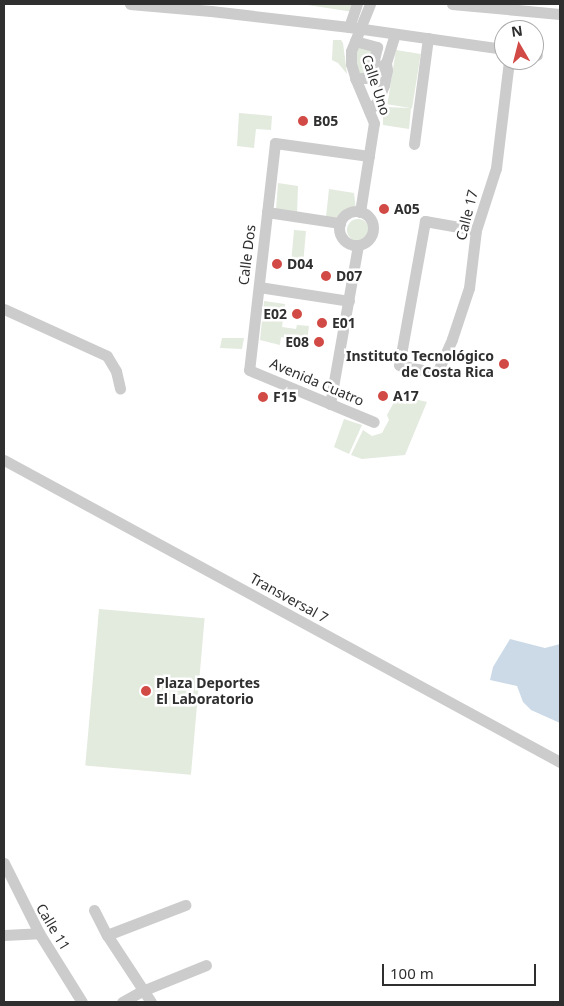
<!DOCTYPE html>
<html>
<head>
<meta charset="utf-8">
<style>
	body { margin:0 }
	#map { position:relative; width:564px; height:1006px; overflow:hidden; background:#fff; font-family:"Noto Sans",sans-serif }
	div>[style] { position:absolute }
	.green>* { inset:0; background:#e3eade; transform-origin:0 0 }
	.round { border-radius:50% }
	.water>* { inset:0; background:#ccdae8 }
	.street>* { height:11px; margin:-5.5px; padding:0 5.5px; transform-origin:5.5px; border-radius:5.5px; background:#ccc }
	.street>.ring { margin:-5.5px; padding:0; box-sizing:content-box; background:none; border:11px solid #ccc; border-radius:50% }
	.dots>* { width:14px; height:14px; translate:-50% -50%; box-sizing:border-box; border:2px solid #fff; border-radius:50% }
	span { translate:-50% -50%; white-space:nowrap; text-align:center; line-height:1.15; -webkit-text-stroke:5px #fff; paint-order:stroke }
	.street-label { font-size:14px; color:#2f2f2f }
	.poi-label { font-size:14px; color:#2f2f2f; font-weight:700 }
	.left { translate:0 -50%; text-align:left }
	.right { translate:-100% -50%; text-align:right }
	.frame { position:absolute; inset:0; border:5px solid #2f2f2f; pointer-events:none }
	.north { position:absolute; left:494px; top:20px; width:50px; height:50px; box-sizing:border-box; background:#fff; border:1px solid #acacac; border-radius:50%; rotate:352deg; font-size:14px; font-weight:700; line-height:20px; text-align:center; color:#2f2f2f }
	.north::after { content:''; display:block; margin:auto; width:18px; height:22px; background:#d14a45; clip-path:polygon(50% 0,100% 100%,50% 72%,0 100%) }
	.scale { position:absolute; left:382px; top:964px; width:154px; height:22px; box-sizing:border-box; border:2px solid #2f2f2f; border-top:0; padding-left:6px; font-size:15px; line-height:18px; white-space:nowrap; color:#2f2f2f; -webkit-text-stroke:4px #fff; paint-order:stroke }
</style>
</head>
<body>
<div id="map">
	<div class="green">
		<i style="clip-path:polygon(301px 4px,353px 4px,360px 13px)"></i>
		<i style="clip-path:polygon(333px 40px,341px 40px,343px 43px,347px 74px,338px 63px,332px 60px)"></i>
		<i style="clip-path:polygon(355px 47px,375px 49px,365px 74px,360px 74px,357px 66px)"></i>
		<i style="left:396px;top:50px;width:25px;height:55px;rotate:9deg"></i>
		<i style="clip-path:polygon(383px 107px,411px 108px,409px 129px,383px 125px)"></i>
		<i style="clip-path:polygon(239px 113px,272px 116px,271px 130px,256px 129px,254px 148px,237px 146px)"></i>
		<i style="clip-path:polygon(278px 183px,298px 186px,297px 213px,276px 210px)"></i>
		<i style="clip-path:polygon(329px 189px,354px 193px,356px 211px,339px 218px,326px 217px)"></i>
		<i class="round" style="left:347px;top:219px;width:22px;height:22px"></i>
		<i style="left:294px;top:230px;width:12px;height:27px;rotate:5deg"></i>
		<i style="clip-path:polygon(264px 301px,285px 304px,282px 327px,296px 329px,297px 325px,309px 326px,307px 342px,281px 337px,280px 345px,260px 340px)"></i>
		<i style="clip-path:polygon(222px 338px,244px 338px,242px 349px,220px 348px)"></i>
		<i style="clip-path:polygon(398px 395px,427px 402px,405px 455px,362px 459px,351px 455px,363px 430px,372px 436px,382px 433px,389px 420px,387px 415px)"></i>
		<i style="clip-path:polygon(344px 419px,362px 425px,349px 454px,334px 447px)"></i>
		<i style="left:99px;top:609px;width:106px;height:157px;rotate:5deg"></i>
	</div>
	<div class="water">
		<i style="clip-path:polygon(510px 639px,545px 648px,560px 644px,560px 723px,531px 710px,523px 702px,517px 686px,490px 680px,493px 667px)"></i>
	</div>
	<div class="street">
		<i style="left:130px;top:4px;width:81px;rotate:4.9deg"></i>
		<i style="left:211px;top:11px;width:139px;rotate:6.6deg"></i>
		<i style="left:349px;top:27px;width:157px;rotate:8.1deg"></i>
		<i style="left:452px;top:4px;width:108px;rotate:5.3deg"></i>
		<i style="left:349px;top:27px;width:24px;rotate:-71deg"></i>
		<i style="left:355px;top:41px;width:23px;rotate:15deg"></i>
		<i style="left:377px;top:47px;width:27px;rotate:103deg"></i>
		<i style="left:534px;top:54px;width:3px;rotate:18deg"></i>
		<i style="left:386px;top:63px;width:30px;rotate:-73deg"></i>
		<i style="left:355px;top:78px;width:10px"></i>
		<i style="left:365px;top:78px;width:26px;rotate:-36deg"></i>
		<i style="left:386px;top:63px;width:7px;rotate:82deg"></i>
		<i style="left:387px;top:70px;width:15px;rotate:101deg"></i>
		<i style="left:384px;top:85px;width:17px;rotate:111deg"></i>
		<i style="left:378px;top:101px;width:13px;rotate:135deg"></i>
		<i style="left:414px;top:144px;width:107px;rotate:-82.5deg"></i>
		<i style="left:369px;top:156px;width:95px;rotate:-172.1deg"></i>
		<i style="left:275px;top:143px;width:228px;rotate:96.5deg"></i>
		<i style="left:249px;top:370px;width:135px;rotate:22.6deg"></i>
		<i class="ring" style="left:339px;top:211px;width:23px;height:23px"></i>
		<i style="left:267px;top:212px;width:74px;rotate:8.6deg"></i>
		<i style="left:360px;top:212px;width:90px;rotate:-81.1deg"></i>
		<i style="left:374px;top:123px;width:47px;rotate:-112.7deg"></i>
		<i style="left:356px;top:80px;width:17px;rotate:-107deg"></i>
		<i style="left:351px;top:64px;width:13px;rotate:-90deg"></i>
		<i style="left:351px;top:51px;width:51px;rotate:-68deg"></i>
		<i style="left:476px;top:230px;width:52px;rotate:-170deg"></i>
		<i style="left:425px;top:221px;width:146px;rotate:100.2deg"></i>
		<i style="left:399px;top:365px;width:39px;rotate:12deg"></i>
		<i style="left:437px;top:373px;width:37px;rotate:-66deg"></i>
		<i style="left:452px;top:339px;width:54px;rotate:-71.6deg"></i>
		<i style="left:469px;top:288px;width:58px;rotate:-83.1deg"></i>
		<i style="left:476px;top:230px;width:65px;rotate:-72.1deg"></i>
		<i style="left:496px;top:168px;width:109px;rotate:-83.1deg"></i>
		<i style="left:259px;top:287px;width:91px;rotate:8.8deg"></i>
		<i style="left:4px;top:309px;width:113px;rotate:24.5deg"></i>
		<i style="left:107px;top:356px;width:17px;rotate:59deg"></i>
		<i style="left:116px;top:371px;width:18px;rotate:77deg"></i>
		<i style="left:330px;top:404px;width:161px;rotate:-80deg"></i>
		<i style="left:4px;top:460px;width:633px;rotate:28.51deg"></i>
		<i style="left:4px;top:863px;width:78px;rotate:63.4deg"></i>
		<i style="left:39px;top:933px;width:81px;rotate:58.1deg"></i>
		<i style="left:94px;top:910px;width:28px;rotate:63deg"></i>
		<i style="left:4px;top:935px;width:35px;rotate:-3deg"></i>
		<i style="left:122px;top:1002px;width:23px;rotate:-29deg"></i>
		<i style="left:142px;top:991px;width:69px;rotate:-22.1deg"></i>
		<i style="left:151px;top:1002px;width:80px;rotate:-123.3deg"></i>
		<i style="left:107px;top:935px;width:84px;rotate:-21deg"></i>
	</div>
	<div class="dots">
		<i style="left:303px;top:121px;background:#d14a45"></i>
		<i style="left:384px;top:209px;background:#d14a45"></i>
		<i style="left:277px;top:264px;background:#d14a45"></i>
		<i style="left:326px;top:276px;background:#d14a45"></i>
		<i style="left:297px;top:314px;background:#d14a45"></i>
		<i style="left:322px;top:323px;background:#d14a45"></i>
		<i style="left:319px;top:342px;background:#d14a45"></i>
		<i style="left:504px;top:364px;background:#d14a45"></i>
		<i style="left:383px;top:396px;background:#d14a45"></i>
		<i style="left:263px;top:397px;background:#d14a45"></i>
		<i style="left:146px;top:691px;background:#d14a45"></i>
	</div>
	<div class="street-label">
		<span style="left:376px;top:85px;rotate:72deg">Calle Uno</span>
		<span style="left:467px;top:215px;rotate:-76deg">Calle 17</span>
		<span style="left:247px;top:255px;rotate:-83deg">Calle Dos</span>
		<span style="left:317px;top:382px;rotate:23deg">Avenida Cuatro</span>
		<span style="left:289px;top:598px;rotate:29deg">Transversal 7</span>
		<span style="left:53px;top:927px;rotate:59deg">Calle 11</span>
	</div>
	<div class="poi-label">
		<span class="left" style="left:313px;top:121px">B05</span>
		<span class="left" style="left:394px;top:209px">A05</span>
		<span class="left" style="left:287px;top:264px">D04</span>
		<span class="left" style="left:336px;top:276px">D07</span>
		<span class="right" style="left:287px;top:314px">E02</span>
		<span class="left" style="left:332px;top:323px">E01</span>
		<span class="right" style="left:309px;top:342px">E08</span>
		<span class="right" style="left:494px;top:364px">Instituto Tecnológico<br>de Costa Rica</span>
		<span class="left" style="left:393px;top:396px">A17</span>
		<span class="left" style="left:273px;top:397px">F15</span>
		<span class="left" style="left:156px;top:691px">Plaza Deportes<br>El Laboratorio</span>
	</div>
	<div class="frame"></div>
	<div class="north">N</div>
	<div class="scale">100 m</div>
</div>
</body>
</html>
